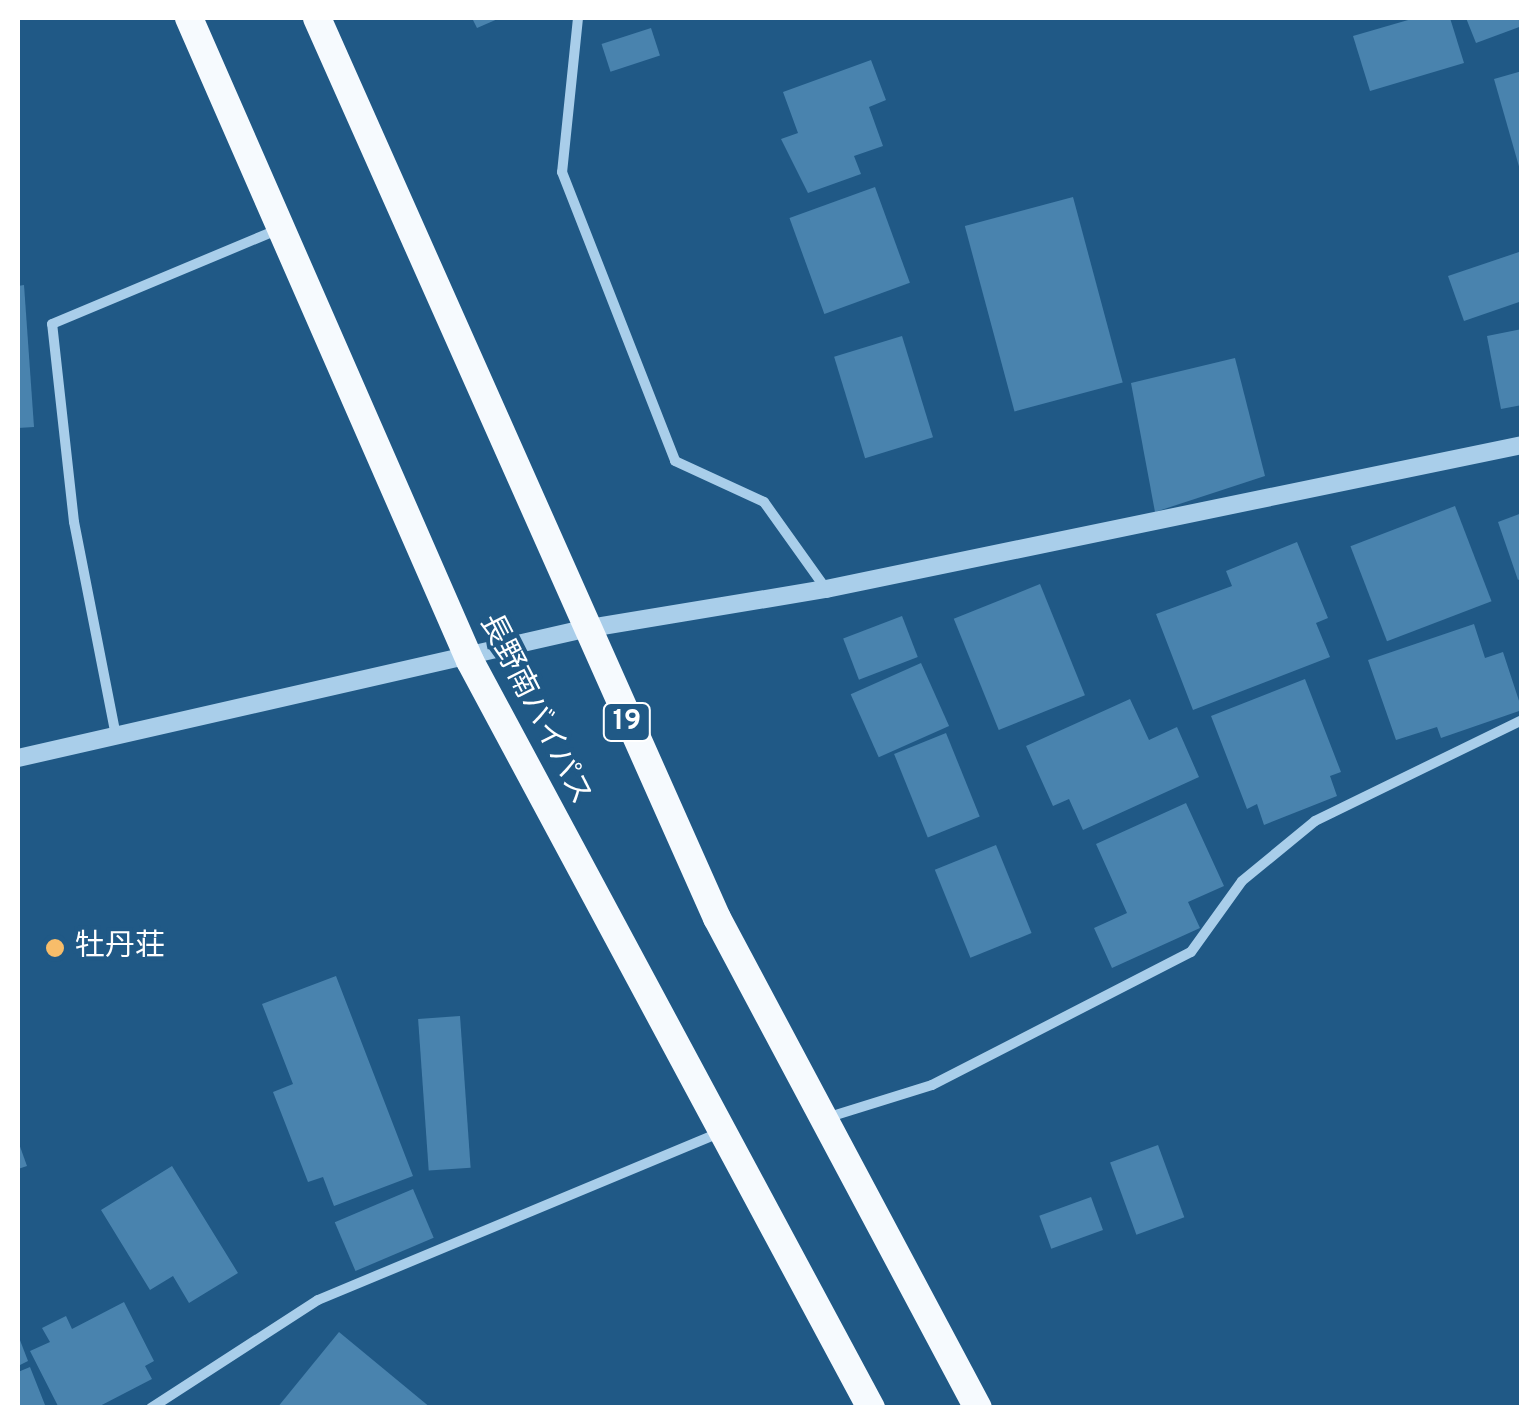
<!DOCTYPE html>
<html>
<head>
<meta charset="utf-8">
<style>
	body { margin:0 }
	#map { position:relative; width:1539px; height:1425px; overflow:hidden; background:#205986; font-family:Overpass,"Noto Sans JP",sans-serif }
	div>[style] { position:absolute }
	.building>* { inset:0; background:#4983ae; transform-origin:0 0 }
	.minor>* { height:10px; margin:-5px; padding:0 5px; transform-origin:5px; border-radius:5px; background:#a9ceea }
	.tertiary>* { height:18px; margin:-9px; padding:0 9px; transform-origin:9px; border-radius:9px; background:#a9ceea }
	.trunk>* { height:28px; margin:-14px; padding:0 14px; transform-origin:14px; border-radius:14px; background:#f6fafe }
	.dots>* { width:28px; height:28px; translate:-50% -50%; box-sizing:border-box; border:5px solid #205986; border-radius:50% }
	span { translate:-50% -50%; white-space:nowrap; text-align:center; line-height:1.15; -webkit-text-stroke:8px #205986; paint-order:stroke }
	.shield-label span { padding:2px 8px; background:#205986; border:2px solid; border-radius:8px; -webkit-text-stroke-width:0 }
	.shield-label { font-size:28px; color:#fff; font-weight:700 }
	.street-label { font-size:30px; color:#fff }
	.poi-label { font-size:30px; color:#fff }
	.left { translate:0 -50%; text-align:left }
	.frame { position:absolute; inset:0; border:20px solid #fff; pointer-events:none }
</style>
</head>
<body>
<div id="map">
	<div class="building">
		<i style="clip-path:polygon(472px 18px,500px 18px,477px 28px)"></i>
		<i style="clip-path:polygon(1415px 18px,1450px 18px,1464px 63px,1370px 91px,1353px 36px)"></i>
		<i style="clip-path:polygon(1466px 18px,1522px 18px,1522px 26px,1476px 43px)"></i>
		<i style="left:651px;top:28px;width:29px;height:52px;rotate:72deg"></i>
		<i style="clip-path:polygon(871px 60px,886px 100px,869px 107px,883px 146px,854px 156px,861px 174px,808px 193px,781px 139px,798px 133px,783px 92px)"></i>
		<i style="clip-path:polygon(1522px 71px,1522px 169px,1520px 170px,1494px 79px)"></i>
		<i style="left:875px;top:187px;width:102px;height:91px;rotate:70deg"></i>
		<i style="left:1073px;top:197px;width:192px;height:112px;rotate:75deg"></i>
		<i style="clip-path:polygon(1522px 251px,1522px 301px,1464px 321px,1448px 276px)"></i>
		<i style="clip-path:polygon(24px 285px,34px 427px,18px 428px,18px 286px)"></i>
		<i style="clip-path:polygon(1522px 329px,1522px 405px,1501px 409px,1487px 336px)"></i>
		<i style="left:902px;top:336px;width:106px;height:71px;rotate:73deg"></i>
		<i style="clip-path:polygon(1235px 358px,1265px 476px,1155px 512px,1131px 383px)"></i>
		<i style="left:1455px;top:506px;width:102px;height:112px;rotate:69deg"></i>
		<i style="clip-path:polygon(1522px 513px,1522px 578px,1518px 580px,1498px 522px)"></i>
		<i style="clip-path:polygon(1297px 542px,1328px 618px,1316px 623px,1330px 657px,1193px 710px,1156px 614px,1232px 586px,1226px 571px)"></i>
		<i style="left:1040px;top:584px;width:120px;height:93px;rotate:68deg"></i>
		<i style="left:902px;top:616px;width:44px;height:63px;rotate:69deg"></i>
		<i style="clip-path:polygon(1474px 624px,1485px 658px,1503px 652px,1522px 710px,1441px 738px,1437px 727px,1396px 740px,1368px 660px)"></i>
		<i style="left:921px;top:663px;width:69px;height:77px;rotate:66deg"></i>
		<i style="clip-path:polygon(1305px 679px,1341px 772px,1330px 776px,1337px 796px,1264px 825px,1257px 804px,1247px 809px,1211px 716px)"></i>
		<i style="clip-path:polygon(1130px 699px,1149px 740px,1177px 727px,1199px 777px,1083px 830px,1069px 799px,1053px 806px,1026px 746px)"></i>
		<i style="left:946px;top:733px;width:90px;height:56px;rotate:68deg"></i>
		<i style="clip-path:polygon(1186px 803px,1224px 886px,1188px 902px,1200px 928px,1112px 968px,1094px 928px,1127px 913px,1096px 844px)"></i>
		<i style="left:996px;top:845px;width:95px;height:66px;rotate:68deg"></i>
		<i style="clip-path:polygon(336px 976px,413px 1176px,334px 1206px,323px 1177px,308px 1182px,273px 1092px,293px 1084px,262px 1004px)"></i>
		<i style="left:460px;top:1016px;width:152px;height:42px;rotate:86deg"></i>
		<i style="clip-path:polygon(18px 1141px,27px 1166px,18px 1169px)"></i>
		<i style="left:1158px;top:1145px;width:77px;height:51px;rotate:70deg"></i>
		<i style="clip-path:polygon(172px 1166px,238px 1273px,189px 1303px,173px 1276px,150px 1290px,101px 1210px)"></i>
		<i style="left:413px;top:1189px;width:53px;height:85px;rotate:67deg"></i>
		<i style="left:1091px;top:1197px;width:35px;height:55px;rotate:70deg"></i>
		<i style="clip-path:polygon(124px 1302px,154px 1361px,145px 1366px,152px 1379px,96px 1408px,59px 1408px,30px 1351px,50px 1342px,42px 1328px,66px 1316px,72px 1329px)"></i>
		<i style="clip-path:polygon(339px 1332px,431px 1408px,277px 1408px)"></i>
		<i style="clip-path:polygon(18px 1335px,28px 1361px,18px 1366px)"></i>
		<i style="clip-path:polygon(30px 1367px,45px 1405px,47px 1408px,18px 1408px,18px 1372px)"></i>
	</div>
	<div class="minor">
		<i style="left:578px;top:18px;width:155px;rotate:95.9deg"></i>
		<i style="left:562px;top:172px;width:310px;rotate:68.6deg"></i>
		<i style="left:675px;top:461px;width:98px;rotate:24.7deg"></i>
		<i style="left:764px;top:502px;width:107px;rotate:54.5deg"></i>
		<i style="left:116px;top:736px;width:218px;rotate:-101.1deg"></i>
		<i style="left:74px;top:522px;width:199px;rotate:-96.3deg"></i>
		<i style="left:52px;top:324px;width:244px;rotate:-22.7deg"></i>
		<i style="left:826px;top:1118px;width:111px;rotate:-17.3deg"></i>
		<i style="left:932px;top:1085px;width:291px;rotate:-27.2deg"></i>
		<i style="left:1191px;top:952px;width:87px;rotate:-54.3deg"></i>
		<i style="left:1242px;top:881px;width:94px;rotate:-39.4deg"></i>
		<i style="left:1315px;top:821px;width:230px;rotate:-26deg"></i>
		<i style="left:151px;top:1408px;width:199px;rotate:-32.9deg"></i>
		<i style="left:318px;top:1300px;width:432px;rotate:-22.6deg"></i>
	</div>
	<div class="tertiary">
		<i style="left:18px;top:758px;width:581px;rotate:-12.84deg"></i>
		<i style="left:584px;top:629px;width:245px;rotate:-9.4deg"></i>
		<i style="left:826px;top:589px;width:711px;rotate:-11.69deg"></i>
	</div>
	<div class="trunk">
		<i style="left:189px;top:18px;width:702px;rotate:66.39deg"></i>
		<i style="left:470px;top:661px;width:848px;rotate:61.77deg"></i>
		<i style="left:317px;top:18px;width:985px;rotate:66.04deg"></i>
		<i style="left:717px;top:918px;width:555px;rotate:61.96deg"></i>
	</div>
	<div class="dots">
		<i style="left:55px;top:948px;background:#f7bd6a"></i>
	</div>
	<div class="shield-label">
		<span style="left:627px;top:722px">19</span>
	</div>
	<div class="street-label">
		<span style="left:534px;top:710px;rotate:63deg">長野南バイパス</span>
	</div>
	<div class="poi-label">
		<span class="left" style="left:75px;top:948px">牡丹荘</span>
	</div>
	<div class="frame"></div>
</div>
</body>
</html>
